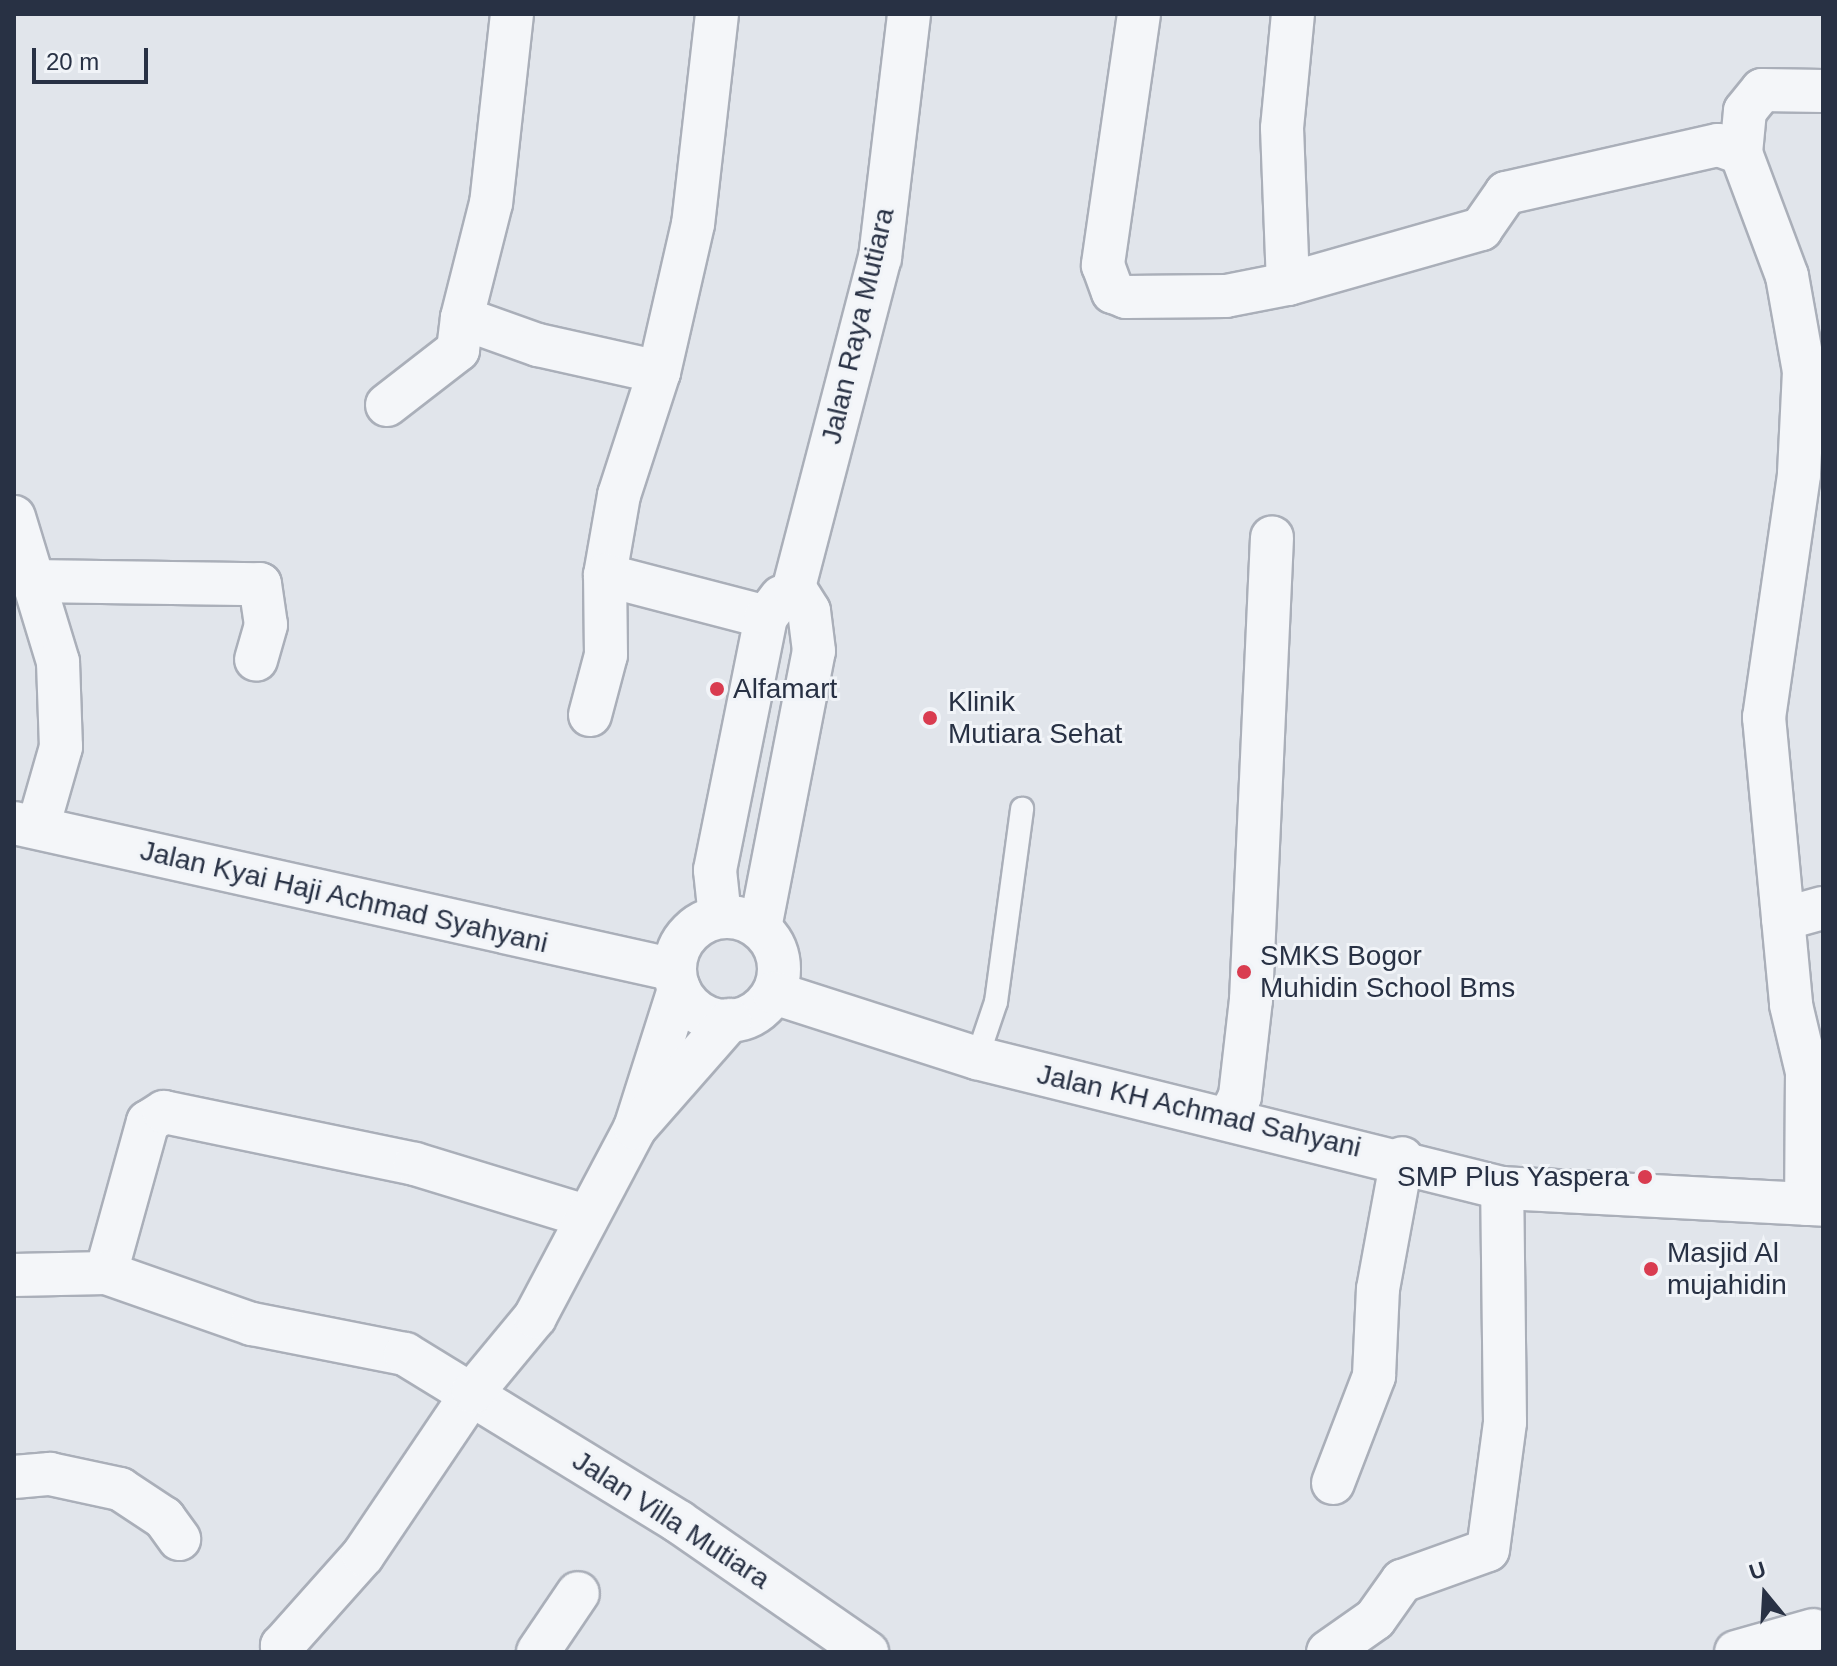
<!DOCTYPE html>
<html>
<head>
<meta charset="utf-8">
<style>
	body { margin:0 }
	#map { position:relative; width:1837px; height:1666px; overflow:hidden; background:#e1e5eb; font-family:Helvetica,sans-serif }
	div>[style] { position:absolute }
	.roads { filter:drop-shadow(2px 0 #aaafb9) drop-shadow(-2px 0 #aaafb9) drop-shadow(0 2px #aaafb9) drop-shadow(0 -2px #aaafb9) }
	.service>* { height:22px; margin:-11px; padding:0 11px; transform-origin:11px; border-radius:11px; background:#f4f6f9 }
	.minor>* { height:42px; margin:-21px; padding:0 21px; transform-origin:21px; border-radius:21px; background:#f4f6f9 }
	.minor>.ring { margin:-21px; padding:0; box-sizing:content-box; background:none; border:42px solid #f4f6f9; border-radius:50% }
	.dots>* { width:22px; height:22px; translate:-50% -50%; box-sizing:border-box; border:4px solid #f1f4f8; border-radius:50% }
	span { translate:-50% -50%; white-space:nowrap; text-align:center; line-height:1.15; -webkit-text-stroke:6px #f1f4f8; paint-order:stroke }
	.street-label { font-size:28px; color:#283144 }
	.poi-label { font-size:28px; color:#283144 }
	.left { translate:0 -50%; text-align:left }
	.right { translate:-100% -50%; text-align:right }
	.frame { position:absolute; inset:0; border:16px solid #283144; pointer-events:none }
	.north { position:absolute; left:1725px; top:1554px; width:80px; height:80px; -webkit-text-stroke:6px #f1f4f8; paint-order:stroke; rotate:342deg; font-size:22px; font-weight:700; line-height:32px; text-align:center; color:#283144 }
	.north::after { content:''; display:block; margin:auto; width:28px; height:36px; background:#283144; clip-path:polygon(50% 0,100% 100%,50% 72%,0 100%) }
	.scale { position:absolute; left:32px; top:48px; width:116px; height:36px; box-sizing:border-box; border:4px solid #283144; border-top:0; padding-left:10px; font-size:24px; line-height:28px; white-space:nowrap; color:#283144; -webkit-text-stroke:6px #f1f4f8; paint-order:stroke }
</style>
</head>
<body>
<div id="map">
	<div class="roads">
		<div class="service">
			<i style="left:977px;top:1058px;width:59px;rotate:-71.3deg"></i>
			<i style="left:996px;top:1002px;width:195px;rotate:-82.3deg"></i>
		</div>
		<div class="minor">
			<i style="left:512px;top:14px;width:190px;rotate:96.3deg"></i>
			<i style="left:491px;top:203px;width:119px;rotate:104.2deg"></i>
			<i style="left:462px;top:318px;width:81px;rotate:19.6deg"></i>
			<i style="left:538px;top:345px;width:124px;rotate:12.6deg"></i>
			<i style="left:717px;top:14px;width:211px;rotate:96.5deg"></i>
			<i style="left:693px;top:224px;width:152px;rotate:102.9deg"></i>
			<i style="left:659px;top:372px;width:129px;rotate:108deg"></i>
			<i style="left:619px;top:495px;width:81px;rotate:99.9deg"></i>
			<i style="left:605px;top:575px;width:166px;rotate:14.6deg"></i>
			<i style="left:1139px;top:14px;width:254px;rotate:98.2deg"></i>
			<i style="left:1103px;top:265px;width:29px;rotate:70deg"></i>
			<i style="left:1113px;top:292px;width:14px;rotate:21deg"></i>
			<i style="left:1126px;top:297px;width:100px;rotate:-0.6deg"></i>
			<i style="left:1226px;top:296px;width:63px;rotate:-11deg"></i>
			<i style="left:1288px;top:284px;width:201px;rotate:-15.9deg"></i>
			<i style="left:1481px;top:229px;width:44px;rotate:-55.2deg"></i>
			<i style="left:1506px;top:193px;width:217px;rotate:-12.8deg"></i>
			<i style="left:1718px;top:145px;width:24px;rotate:19deg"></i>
			<i style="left:1741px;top:153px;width:131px;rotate:69.5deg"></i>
			<i style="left:1787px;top:276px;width:97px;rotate:79.9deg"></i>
			<i style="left:1804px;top:371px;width:104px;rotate:92.8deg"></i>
			<i style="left:1799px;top:475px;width:245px;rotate:98.2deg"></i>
			<i style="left:1764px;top:717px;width:289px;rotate:84.6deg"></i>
			<i style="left:1791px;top:1005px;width:69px;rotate:76.6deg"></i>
			<i style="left:1807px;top:1072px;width:132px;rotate:90.4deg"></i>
			<i style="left:1741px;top:153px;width:42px;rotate:-84.6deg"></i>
			<i style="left:1745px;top:111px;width:27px;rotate:-51deg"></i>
			<i style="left:1762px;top:90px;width:61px;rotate:0.9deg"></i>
			<i style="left:1288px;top:284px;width:156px;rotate:-92.2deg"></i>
			<i style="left:1282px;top:128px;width:115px;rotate:-84.5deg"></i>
			<i style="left:387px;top:405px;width:90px;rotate:-37.8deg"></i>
			<i style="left:458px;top:350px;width:32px;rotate:-83deg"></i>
			<i style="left:14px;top:517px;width:152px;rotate:73.1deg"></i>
			<i style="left:58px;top:662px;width:85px;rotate:88deg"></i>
			<i style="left:61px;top:747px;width:83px;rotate:106deg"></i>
			<i style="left:31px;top:581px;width:229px;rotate:0.8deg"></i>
			<i style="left:260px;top:584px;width:41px;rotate:81.7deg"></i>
			<i style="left:266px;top:625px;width:36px;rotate:106deg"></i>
			<i style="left:794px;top:587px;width:340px;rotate:-75.4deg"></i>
			<i style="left:880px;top:258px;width:246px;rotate:-83.2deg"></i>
			<i style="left:590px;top:715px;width:62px;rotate:-75.1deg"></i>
			<i style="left:606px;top:655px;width:80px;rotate:-90.7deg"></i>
			<i style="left:14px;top:823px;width:677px;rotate:12.54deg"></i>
			<i style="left:720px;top:917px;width:47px;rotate:-96.1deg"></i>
			<i style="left:715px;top:870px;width:258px;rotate:-78.6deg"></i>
			<i style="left:766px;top:617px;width:25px;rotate:-53deg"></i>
			<i class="ring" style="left:675px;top:917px;width:62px;height:62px"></i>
			<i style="left:1783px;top:919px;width:41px;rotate:-15.4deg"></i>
			<i style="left:760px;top:928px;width:282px;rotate:-79deg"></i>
			<i style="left:814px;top:651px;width:40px;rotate:-97.1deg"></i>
			<i style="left:809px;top:611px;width:28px;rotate:-122deg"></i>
			<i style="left:774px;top:993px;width:213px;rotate:17.8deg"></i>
			<i style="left:977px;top:1058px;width:541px;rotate:13.91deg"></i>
			<i style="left:1502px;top:1188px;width:321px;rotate:3deg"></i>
			<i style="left:1230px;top:1116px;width:22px;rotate:-63deg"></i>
			<i style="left:1240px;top:1096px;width:97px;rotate:-83.5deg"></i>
			<i style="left:1251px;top:1000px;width:463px;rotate:-87.4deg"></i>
			<i style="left:635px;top:1128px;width:146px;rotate:-72.4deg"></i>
			<i style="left:106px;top:1273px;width:157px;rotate:-74.5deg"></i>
			<i style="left:148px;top:1122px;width:19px;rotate:-32deg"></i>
			<i style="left:164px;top:1112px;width:256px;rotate:11.7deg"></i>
			<i style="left:415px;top:1164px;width:178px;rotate:17deg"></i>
			<i style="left:14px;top:1275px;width:92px;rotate:-1.2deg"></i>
			<i style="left:106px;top:1273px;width:155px;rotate:19.3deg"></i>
			<i style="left:252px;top:1324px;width:156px;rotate:11.1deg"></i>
			<i style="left:405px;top:1354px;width:321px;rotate:31.5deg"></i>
			<i style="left:679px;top:1522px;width:229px;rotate:34.7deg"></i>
			<i style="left:14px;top:1477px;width:36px;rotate:-5deg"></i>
			<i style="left:50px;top:1474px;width:72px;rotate:12.1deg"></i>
			<i style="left:120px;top:1489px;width:53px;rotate:33.4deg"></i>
			<i style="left:164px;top:1518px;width:26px;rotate:54deg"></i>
			<i style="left:1333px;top:1483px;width:115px;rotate:-69deg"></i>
			<i style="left:1374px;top:1376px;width:87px;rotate:-87.4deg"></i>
			<i style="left:1378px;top:1289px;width:133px;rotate:-79.6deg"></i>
			<i style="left:285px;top:1652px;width:7px;rotate:-117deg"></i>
			<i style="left:282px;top:1646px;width:122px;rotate:-48.3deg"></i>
			<i style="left:363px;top:1555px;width:197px;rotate:-56deg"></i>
			<i style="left:473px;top:1392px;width:97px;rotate:-50.4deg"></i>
			<i style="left:535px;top:1317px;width:214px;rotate:-62.1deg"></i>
			<i style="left:635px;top:1128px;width:144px;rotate:-48.7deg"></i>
			<i style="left:538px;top:1652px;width:71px;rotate:-55.9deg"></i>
			<i style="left:1328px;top:1652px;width:57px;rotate:-35.1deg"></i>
			<i style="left:1375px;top:1619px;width:47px;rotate:-54.6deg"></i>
			<i style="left:1402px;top:1581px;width:91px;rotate:-19.8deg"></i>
			<i style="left:1488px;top:1550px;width:129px;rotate:-82.4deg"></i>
			<i style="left:1505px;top:1422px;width:234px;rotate:-90.7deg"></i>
			<i style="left:1736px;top:1652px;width:80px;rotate:-15.9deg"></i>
		</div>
	</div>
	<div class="dots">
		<i style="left:717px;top:689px;background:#d93c50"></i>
		<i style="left:930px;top:718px;background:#d93c50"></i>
		<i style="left:1244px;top:972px;background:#d93c50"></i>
		<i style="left:1645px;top:1177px;background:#d93c50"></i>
		<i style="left:1651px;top:1269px;background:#d93c50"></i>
	</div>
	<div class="street-label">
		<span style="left:858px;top:326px;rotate:-77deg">Jalan Raya Mutiara</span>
		<span style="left:344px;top:897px;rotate:13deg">Jalan Kyai Haji Achmad Syahyani</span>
		<span style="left:1199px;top:1111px;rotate:13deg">Jalan KH Achmad Sahyani</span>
		<span style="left:671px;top:1520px;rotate:33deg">Jalan Villa Mutiara</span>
	</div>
	<div class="poi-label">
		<span class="left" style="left:733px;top:689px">Alfamart</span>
		<span class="left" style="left:948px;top:718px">Klinik<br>Mutiara Sehat</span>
		<span class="left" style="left:1260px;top:972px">SMKS Bogor<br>Muhidin School Bms</span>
		<span class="right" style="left:1629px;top:1177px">SMP Plus Yaspera</span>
		<span class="left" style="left:1667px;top:1269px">Masjid Al<br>mujahidin</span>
	</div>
	<div class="frame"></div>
	<div class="north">U</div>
	<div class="scale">20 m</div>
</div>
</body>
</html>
